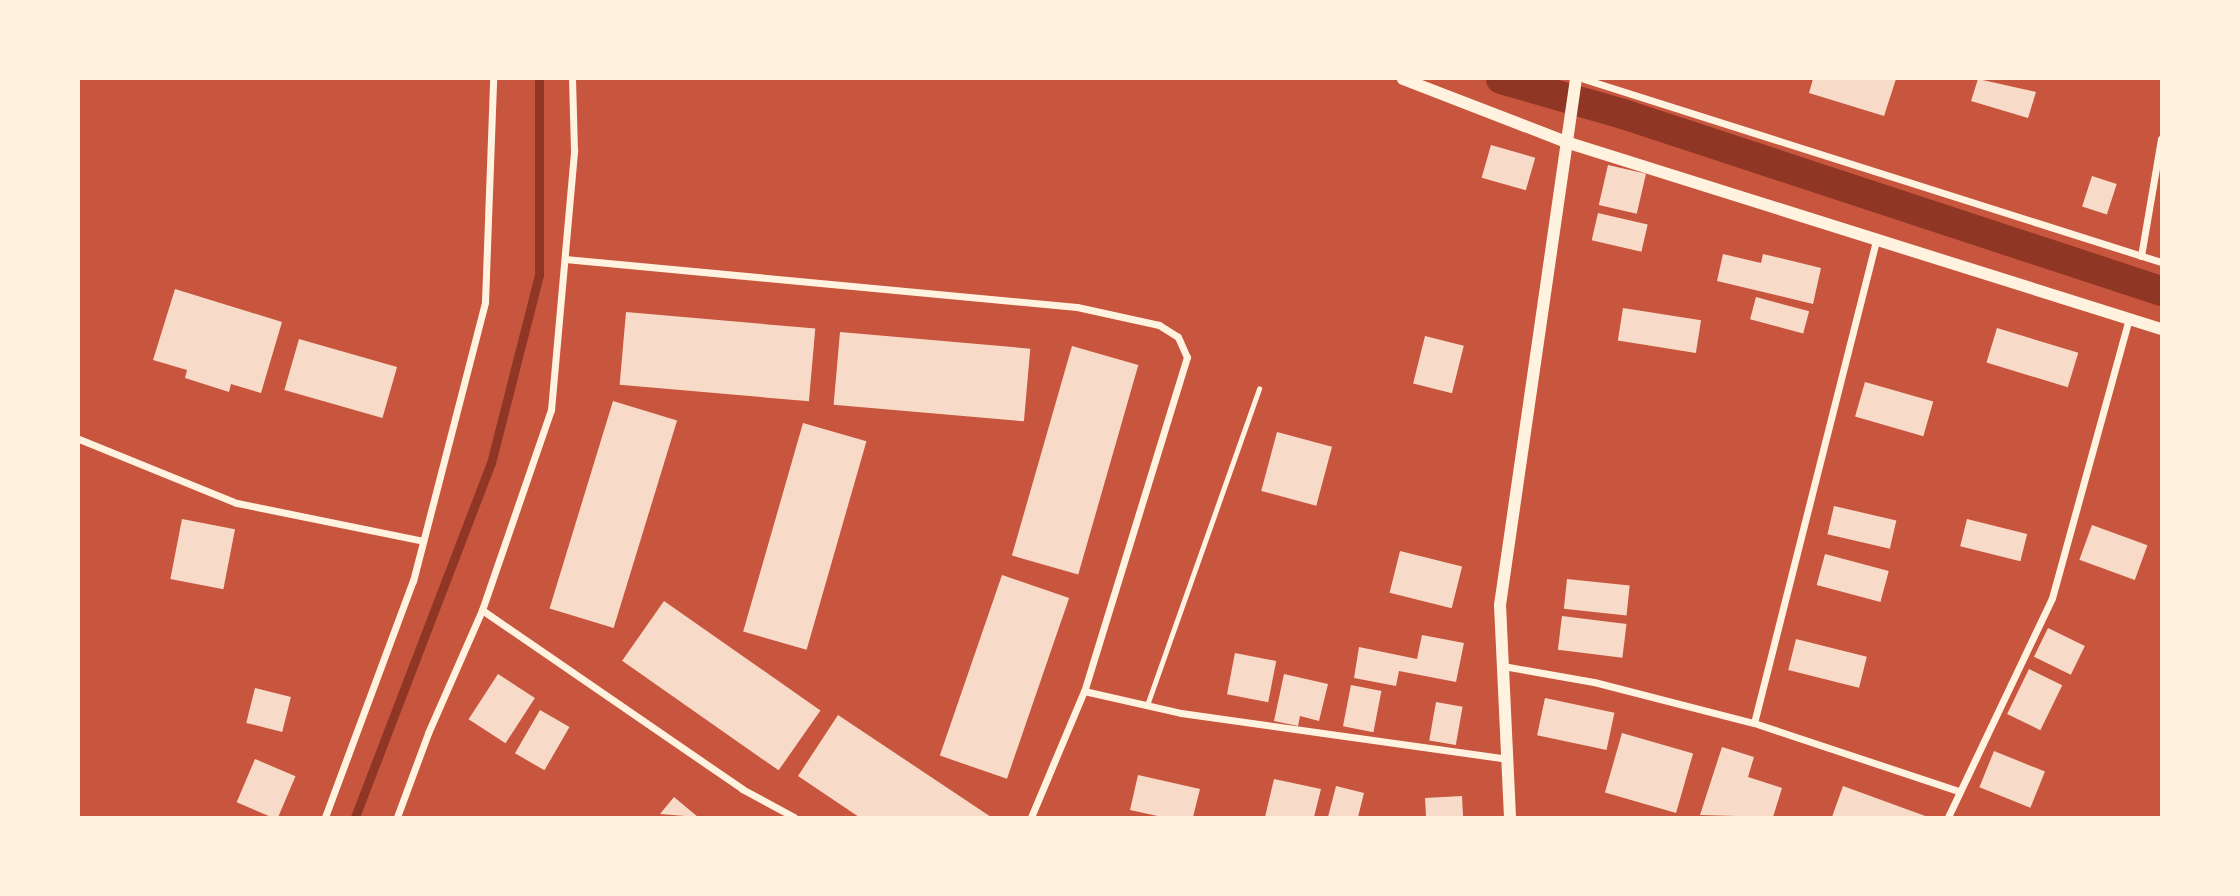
<!DOCTYPE html>
<html>
<head>
<meta charset="utf-8">
<style>
	body { margin:0 }
	#map { position:relative; width:2240px; height:896px; overflow:hidden; background:#c8553d; font-family:"Sofia Sans Condensed",sans-serif }
	div>[style] { position:absolute }
	.stream>* { height:9px; margin:-4.5px; padding:0 4.5px; transform-origin:4.5px; border-radius:4.5px; background:#8f3625 }
	.canal>* { height:30px; margin:-15px; padding:0 15px; transform-origin:15px; border-radius:15px; background:#8f3625 }
	.building>* { inset:0; background:#f7dbc8; transform-origin:0 0 }
	.service>* { height:5px; margin:-2.5px; padding:0 2.5px; transform-origin:2.5px; border-radius:2.5px; background:#fff3e0 }
	.minor>* { height:7px; margin:-3.5px; padding:0 3.5px; transform-origin:3.5px; border-radius:3.5px; background:#fff3e0 }
	.tertiary>* { height:12px; margin:-6px; padding:0 6px; transform-origin:6px; border-radius:6px; background:#fff3e0 }
	span { translate:-50% -50%; white-space:nowrap; text-align:center; line-height:1.15; -webkit-text-stroke:7px #fff3e0; paint-order:stroke }
	.frame { position:absolute; inset:0; border:80px solid #fff3e0; pointer-events:none }
</style>
</head>
<body>
<div id="map">
	<div class="stream">
		<i style="left:355px;top:817px;width:379px;rotate:-69deg"></i>
		<i style="left:491px;top:463px;width:194px;rotate:-75.7deg"></i>
		<i style="left:539px;top:275px;width:196px;rotate:-90deg"></i>
	</div>
	<div class="canal">
		<i style="left:1501px;top:79px;width:127px;rotate:16deg"></i>
		<i style="left:1623px;top:114px;width:566px;rotate:18.21deg"></i>
	</div>
	<div class="building">
		<i style="clip-path:polygon(1813px 79px,1896px 79px,1884px 116px,1809px 93px)"></i>
		<i style="clip-path:polygon(1978px 79px,2036px 92px,2028px 118px,1971px 101px)"></i>
		<i style="left:1491px;top:145px;width:46px;height:34px;rotate:16deg"></i>
		<i style="left:1608px;top:165px;width:39px;height:41px;rotate:13deg"></i>
		<i style="left:2092px;top:176px;width:26px;height:32px;rotate:18deg"></i>
		<i style="left:1598px;top:213px;width:51px;height:28px;rotate:13deg"></i>
		<i style="clip-path:polygon(1723px 254px,1761px 263px,1763px 254px,1821px 268px,1813px 304px,1717px 281px)"></i>
		<i style="clip-path:polygon(175px 289px,282px 322px,261px 393px,231px 384px,229px 392px,185px 378px,187px 370px,153px 360px)"></i>
		<i style="left:1756px;top:297px;width:55px;height:23px;rotate:15deg"></i>
		<i style="left:1623px;top:308px;width:79px;height:33px;rotate:9deg"></i>
		<i style="left:626px;top:312px;width:190px;height:73px;rotate:5deg"></i>
		<i style="left:1997px;top:328px;width:85px;height:36px;rotate:17deg"></i>
		<i style="left:840px;top:332px;width:191px;height:73px;rotate:5deg"></i>
		<i style="left:1425px;top:336px;width:40px;height:49px;rotate:14deg"></i>
		<i style="left:299px;top:339px;width:102px;height:53px;rotate:16deg"></i>
		<i style="left:1072px;top:346px;width:69px;height:218px;rotate:16deg"></i>
		<i style="left:1865px;top:382px;width:71px;height:36px;rotate:16deg"></i>
		<i style="left:613px;top:401px;width:67px;height:217px;rotate:17deg"></i>
		<i style="left:803px;top:423px;width:66px;height:217px;rotate:16deg"></i>
		<i style="left:1277px;top:432px;width:57px;height:61px;rotate:15deg"></i>
		<i style="left:1834px;top:506px;width:64px;height:29px;rotate:13deg"></i>
		<i style="left:182px;top:519px;width:54px;height:61px;rotate:11deg"></i>
		<i style="left:1967px;top:519px;width:62px;height:28px;rotate:14deg"></i>
		<i style="left:2092px;top:525px;width:59px;height:37px;rotate:20deg"></i>
		<i style="left:1400px;top:551px;width:64px;height:43px;rotate:14deg"></i>
		<i style="left:1825px;top:554px;width:66px;height:32px;rotate:15deg"></i>
		<i style="left:1002px;top:575px;width:71px;height:191px;rotate:19deg"></i>
		<i style="left:1567px;top:579px;width:63px;height:30px;rotate:6deg"></i>
		<i style="left:664px;top:601px;width:191px;height:73px;rotate:35deg"></i>
		<i style="left:1562px;top:616px;width:65px;height:34px;rotate:7deg"></i>
		<i style="left:2048px;top:628px;width:41px;height:32px;rotate:26deg"></i>
		<i style="clip-path:polygon(1422px 635px,1464px 643px,1456px 682px,1399px 671px,1396px 686px,1354px 678px,1359px 647px,1417px 659px)"></i>
		<i style="left:1796px;top:639px;width:73px;height:32px;rotate:14deg"></i>
		<i style="left:1235px;top:653px;width:42px;height:42px;rotate:11deg"></i>
		<i style="left:2029px;top:669px;width:37px;height:50px;rotate:26deg"></i>
		<i style="left:498px;top:674px;width:44px;height:54px;rotate:33deg"></i>
		<i style="clip-path:polygon(1284px 674px,1328px 684px,1319px 721px,1300px 716px,1298px 726px,1274px 721px)"></i>
		<i style="left:1351px;top:685px;width:31px;height:42px;rotate:11deg"></i>
		<i style="left:255px;top:688px;width:37px;height:36px;rotate:14deg"></i>
		<i style="left:1545px;top:698px;width:71px;height:38px;rotate:12deg"></i>
		<i style="left:1436px;top:702px;width:27px;height:39px;rotate:10deg"></i>
		<i style="left:540px;top:710px;width:34px;height:50px;rotate:30deg"></i>
		<i style="clip-path:polygon(838px 715px,991px 817px,859px 817px,798px 776px)"></i>
		<i style="left:1622px;top:733px;width:74px;height:62px;rotate:16deg"></i>
		<i style="clip-path:polygon(1722px 747px,1754px 757px,1748px 777px,1782px 788px,1773px 817px,1700px 815px)"></i>
		<i style="left:1994px;top:751px;width:55px;height:39px;rotate:22deg"></i>
		<i style="left:255px;top:759px;width:44px;height:47px;rotate:23deg"></i>
		<i style="clip-path:polygon(1138px 775px,1200px 789px,1193px 817px,1162px 817px,1130px 810px)"></i>
		<i style="clip-path:polygon(1274px 779px,1321px 789px,1314px 817px,1265px 817px)"></i>
		<i style="clip-path:polygon(1336px 786px,1364px 793px,1358px 817px,1328px 817px)"></i>
		<i style="clip-path:polygon(1843px 786px,1928px 817px,1832px 817px)"></i>
		<i style="left:1462px;top:796px;width:21px;height:37px;rotate:87deg"></i>
		<i style="clip-path:polygon(674px 797px,698px 817px,660px 814px)"></i>
	</div>
	<div class="service">
		<i style="left:1147px;top:705px;width:336px;rotate:-70.5deg"></i>
	</div>
	<div class="minor">
		<i style="left:1584px;top:79px;width:605px;rotate:17.6deg"></i>
		<i style="left:2141px;top:256px;width:119px;rotate:-80.3deg"></i>
		<i style="left:565px;top:259px;width:514px;rotate:5.36deg"></i>
		<i style="left:1077px;top:307px;width:84px;rotate:12.4deg"></i>
		<i style="left:1159px;top:325px;width:22px;rotate:32deg"></i>
		<i style="left:1178px;top:337px;width:22px;rotate:66deg"></i>
		<i style="left:1187px;top:357px;width:350px;rotate:107.1deg"></i>
		<i style="left:1084px;top:691px;width:137px;rotate:112.8deg"></i>
		<i style="left:79px;top:439px;width:170px;rotate:22.1deg"></i>
		<i style="left:237px;top:503px;width:190px;rotate:11.5deg"></i>
		<i style="left:482px;top:610px;width:316px;rotate:34.5deg"></i>
		<i style="left:742px;top:789px;width:59px;rotate:28.3deg"></i>
		<i style="left:1503px;top:666px;width:92px;rotate:10deg"></i>
		<i style="left:1594px;top:682px;width:165px;rotate:14.4deg"></i>
		<i style="left:1754px;top:723px;width:215px;rotate:18.4deg"></i>
		<i style="left:1084px;top:691px;width:99px;rotate:12.8deg"></i>
		<i style="left:1181px;top:713px;width:329px;rotate:8deg"></i>
		<i style="left:1754px;top:723px;width:498px;rotate:-75.8deg"></i>
		<i style="left:325px;top:817px;width:252px;rotate:-69.6deg"></i>
		<i style="left:413px;top:581px;width:288px;rotate:-75.5deg"></i>
		<i style="left:485px;top:302px;width:223px;rotate:-87.9deg"></i>
		<i style="left:397px;top:817px;width:90px;rotate:-69.7deg"></i>
		<i style="left:428px;top:733px;width:134px;rotate:-66.3deg"></i>
		<i style="left:482px;top:610px;width:212px;rotate:-71deg"></i>
		<i style="left:551px;top:410px;width:261px;rotate:-84.9deg"></i>
		<i style="left:574px;top:150px;width:71px;rotate:-91.6deg"></i>
		<i style="left:1948px;top:817px;width:242px;rotate:-64.6deg"></i>
		<i style="left:2052px;top:598px;width:289px;rotate:-74.6deg"></i>
	</div>
	<div class="tertiary">
		<i style="left:1403px;top:79px;width:178px;rotate:21.1deg"></i>
		<i style="left:1569px;top:143px;width:621px;rotate:17.44deg"></i>
		<i style="left:1510px;top:817px;width:212px;rotate:-92.7deg"></i>
		<i style="left:1500px;top:605px;width:531px;rotate:-81.78deg"></i>
	</div>
	<div class="frame"></div>
</div>
</body>
</html>
